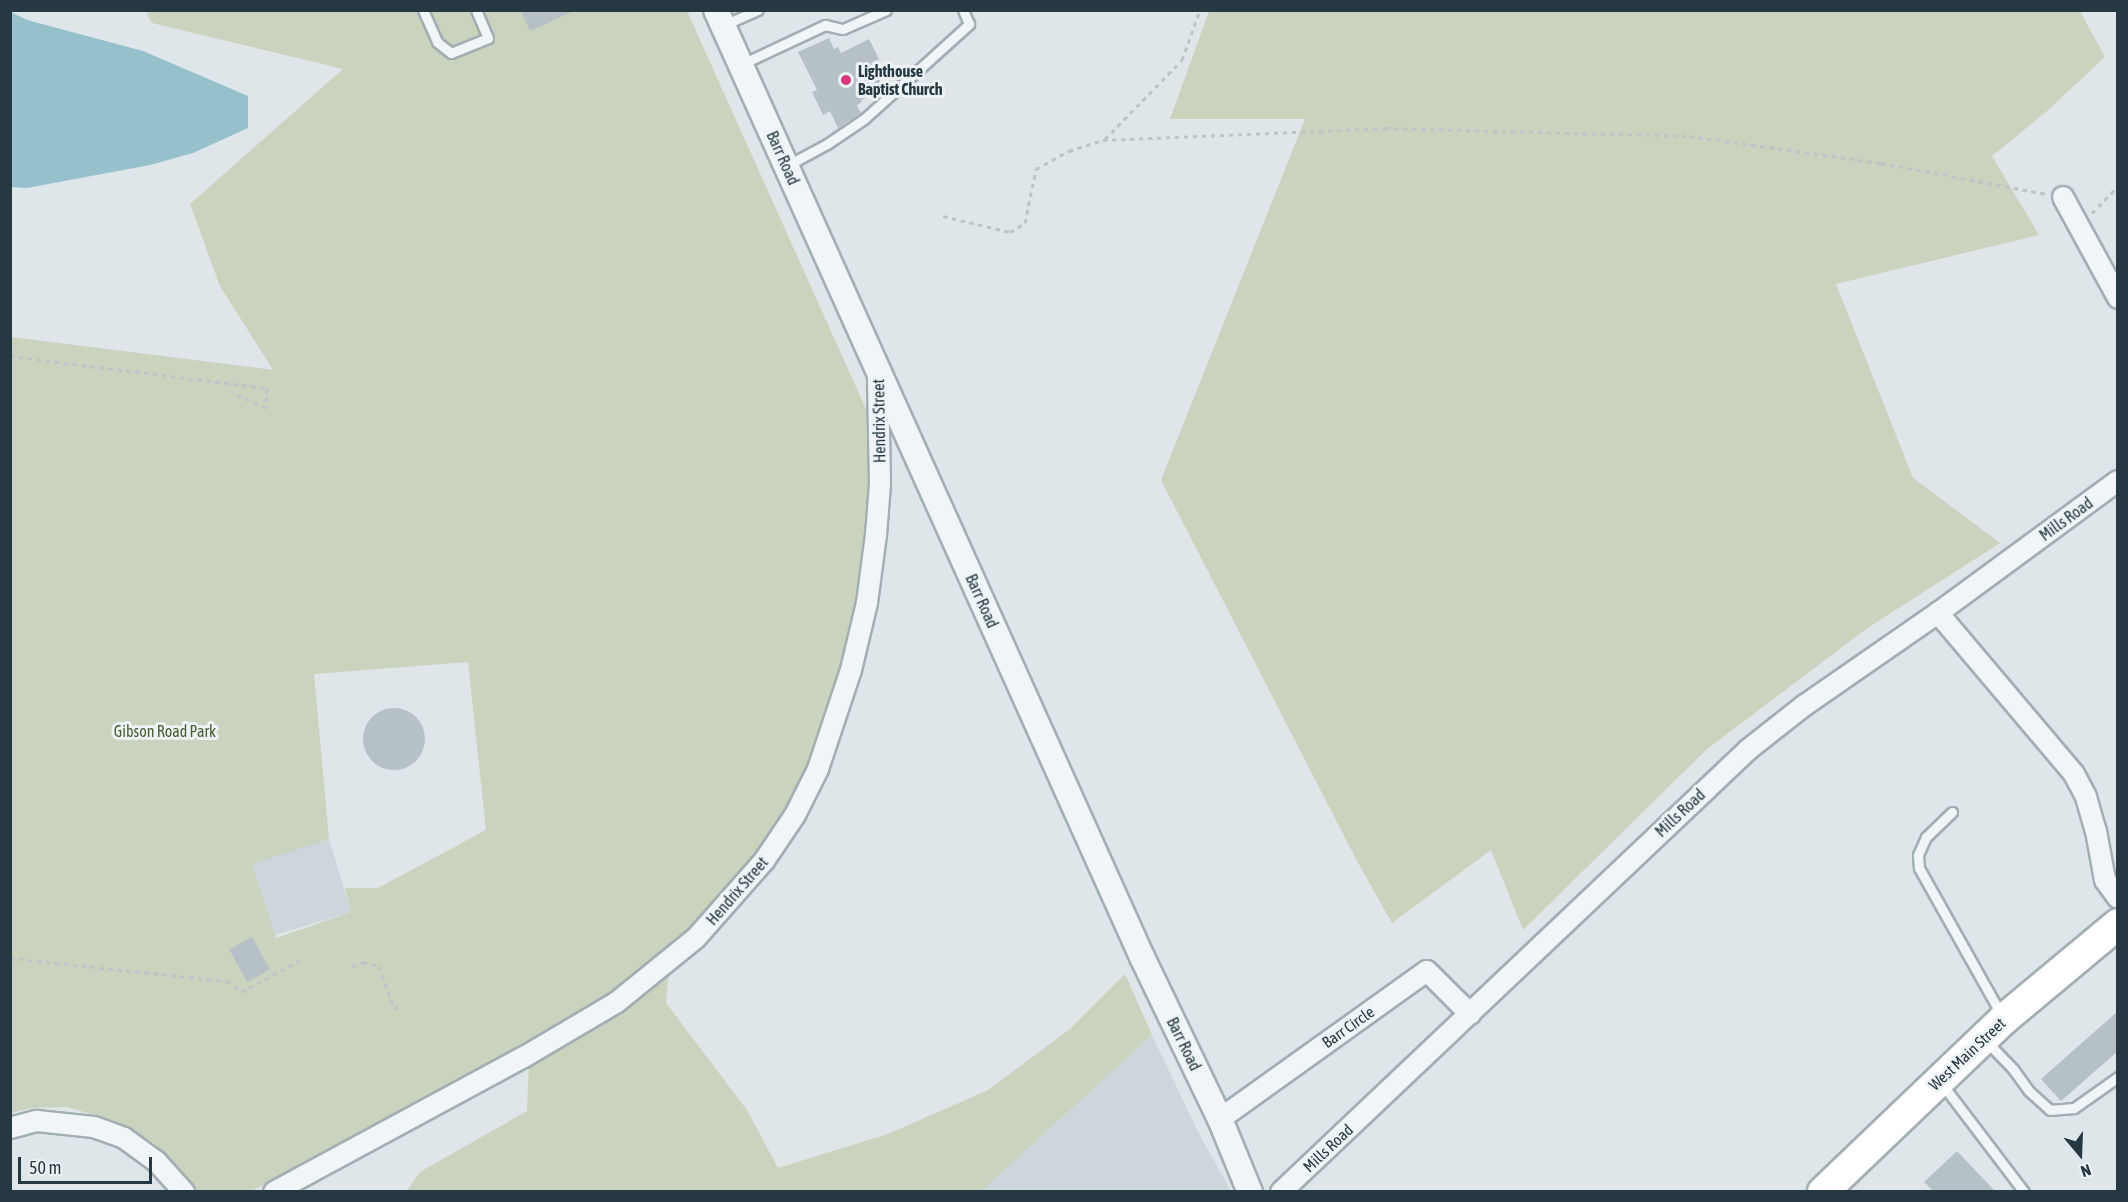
<!DOCTYPE html>
<html>
<head>
<meta charset="utf-8">
<style>
	body { margin:0 }
	#map { position:relative; width:2128px; height:1202px; overflow:hidden; background:#dee6e9; font-family:"Asap Condensed",sans-serif }
	div>[style] { position:absolute }
	.built>* { inset:0; background:#ccd6db; transform-origin:0 0 }
	.green>* { inset:0; background:#cad3be }
	.water>* { inset:0; background:#96c1cc }
	.building>* { inset:0; background:#b5c1c6; transform-origin:0 0 }
	.round { border-radius:50% }
	.path>* { height:3px; margin-top:-1.5px; transform-origin:0; background:repeating-linear-gradient(90deg,#bcc4c8 0 4.5px,transparent 0 9px) }
	.roads { filter:drop-shadow(2px 0 #a3aeb3) drop-shadow(-2px 0 #a3aeb3) drop-shadow(0 2px #a3aeb3) drop-shadow(0 -2px #a3aeb3) }
	.service>* { height:9px; margin:-4.5px; padding:0 4.5px; transform-origin:4.5px; border-radius:4.5px; background:#f1f5f7 }
	.minor>* { height:20px; margin:-10px; padding:0 10px; transform-origin:10px; border-radius:10px; background:#f1f5f7 }
	.tertiary>* { height:24px; margin:-12px; padding:0 12px; transform-origin:12px; border-radius:12px; background:#f1f5f7 }
	.primary>* { height:30px; margin:-15px; padding:0 15px; transform-origin:15px; border-radius:15px; background:#fff }
	.dots>* { width:16px; height:16px; translate:-50% -50%; box-sizing:border-box; border:3px solid #eef4f6; border-radius:50% }
	span { translate:-50% -50%; white-space:nowrap; text-align:center; line-height:1.15; -webkit-text-stroke:6px #eef4f6; paint-order:stroke }
	.poi-label { font-size:16px; color:#263841; font-weight:700 }
	.left { translate:0 -50%; text-align:left }
	.street-label { font-size:16px; color:#263841 }
	.park-label { font-size:16px; color:#485e32 }
	.frame { position:absolute; inset:0; border:12px solid #263841; pointer-events:none }
	.north { position:absolute; left:2050px; top:1124px; width:60px; height:60px; -webkit-text-stroke:4px #eef4f6; paint-order:stroke; rotate:161deg; font-size:16px; font-weight:700; line-height:24px; text-align:center; color:#263841 }
	.north::after { content:''; display:block; margin:auto; width:21px; height:27px; background:#263841; clip-path:polygon(50% 0,100% 100%,50% 72%,0 100%) }
	.scale { position:absolute; left:18px; top:1157px; width:134px; height:27px; box-sizing:border-box; border:3px solid #263841; border-top:0; padding-left:8px; font-size:18px; line-height:21px; white-space:nowrap; color:#263841; -webkit-text-stroke:4px #eef4f6; paint-order:stroke }
</style>
</head>
<body>
<div id="map">
	<div class="built">
		<i style="left:329px;top:839px;width:76px;height:82px;rotate:73deg"></i>
		<i style="clip-path:polygon(1152px 1035px,1198px 1132px,1231px 1191px,978px 1192px)"></i>
	</div>
	<div class="green">
		<i style="clip-path:polygon(evenodd,146px 11px,687px 11px,879px 438px,867px 603px,795px 815px,670px 961px,666px 1003px,747px 1110px,778px 1168px,888px 1134px,988px 1090px,1070px 1029px,1125px 974px,1152px 1035px,981px 1191px,407px 1191px,420px 1172px,527px 1111px,529px 1061px,439px 1094px,251px 1191px,196px 1191px,154px 1143px,114px 1121px,67px 1107px,31px 1108px,11px 1113px,11px 337px,273px 370px,220px 286px,190px 204px,343px 69px,152px 23px,146px 11px,468px 662px,486px 830px,378px 888px,345px 888px,351px 912px,276px 938px,252px 864px,329px 839px,314px 674px,468px 662px)"></i>
		<i style="clip-path:polygon(1209px 11px,2080px 11px,2105px 57px,2047px 111px,1992px 156px,2039px 235px,1836px 284px,1913px 478px,2000px 543px,1866px 629px,1707px 749px,1523px 930px,1491px 850px,1392px 923px,1357px 861px,1161px 480px,1305px 119px,1170px 119px)"></i>
	</div>
	<div class="water">
		<i style="clip-path:polygon(11px 12px,27px 20px,143px 51px,248px 96px,248px 128px,193px 153px,150px 165px,27px 188px,11px 187px)"></i>
	</div>
	<div class="building">
		<i style="clip-path:polygon(520px 10px,576px 10px,530px 31px)"></i>
		<i style="clip-path:polygon(829px 38px,834px 49px,838px 47px,841px 53px,869px 39px,879px 59px,871px 63px,884px 89px,861px 100px,862px 102px,857px 105px,861px 113px,838px 128px,830px 111px,823px 115px,812px 92px,817px 90px,798px 52px)"></i>
		<i class="round" style="left:363px;top:708px;width:62px;height:62px"></i>
		<i style="left:252px;top:937px;width:37px;height:26px;rotate:61deg"></i>
		<i style="clip-path:polygon(2118px 1011px,2118px 1051px,2061px 1101px,2041px 1079px)"></i>
		<i style="clip-path:polygon(1957px 1151px,1995px 1191px,1933px 1191px,1924px 1182px)"></i>
	</div>
	<div class="path">
		<i style="left:1105px;top:139px;width:110px;rotate:-45.7deg"></i>
		<i style="left:1182px;top:60px;width:53px;rotate:-70.2deg"></i>
		<i style="left:2092px;top:213px;width:37px;rotate:-46deg"></i>
		<i style="left:943px;top:216px;width:69px;rotate:13.4deg"></i>
		<i style="left:1010px;top:232px;width:17px;rotate:-31deg"></i>
		<i style="left:1025px;top:223px;width:55px;rotate:-78.5deg"></i>
		<i style="left:1036px;top:169px;width:38px;rotate:-29deg"></i>
		<i style="left:1069px;top:151px;width:36px;rotate:-18deg"></i>
		<i style="left:1103px;top:140px;width:282px;rotate:-2.4deg"></i>
		<i style="left:1385px;top:128px;width:304px;rotate:1.5deg"></i>
		<i style="left:1689px;top:136px;width:194px;rotate:8deg"></i>
		<i style="left:1881px;top:163px;width:168px;rotate:10.6deg"></i>
		<i style="left:10px;top:356px;width:259px;rotate:7.1deg"></i>
		<i style="left:267px;top:388px;width:20px;rotate:93deg"></i>
		<i style="left:266px;top:408px;width:38px;rotate:-155deg"></i>
		<i style="left:10px;top:958px;width:218px;rotate:6.1deg"></i>
		<i style="left:227px;top:981px;width:18px;rotate:38deg"></i>
		<i style="left:241px;top:992px;width:66px;rotate:-28.1deg"></i>
		<i style="left:352px;top:967px;width:12px;rotate:-24deg"></i>
		<i style="left:363px;top:962px;width:16px;rotate:14deg"></i>
		<i style="left:379px;top:966px;width:45px;rotate:70.3deg"></i>
		<i style="left:394px;top:1008px;width:6px;rotate:-18deg"></i>
	</div>
	<div class="roads">
		<div class="service">
			<i style="left:423px;top:10px;width:35px;rotate:66deg"></i>
			<i style="left:437px;top:42px;width:18px;rotate:38deg"></i>
			<i style="left:451px;top:53px;width:40px;rotate:-22deg"></i>
			<i style="left:488px;top:38px;width:30px;rotate:-113deg"></i>
			<i style="left:724px;top:25px;width:37px;rotate:-24deg"></i>
			<i style="left:742px;top:64px;width:92px;rotate:-25.2deg"></i>
			<i style="left:825px;top:25px;width:18px;rotate:13deg"></i>
			<i style="left:843px;top:29px;width:47px;rotate:-23.8deg"></i>
			<i style="left:788px;top:165px;width:44px;rotate:-28.3deg"></i>
			<i style="left:827px;top:144px;width:45px;rotate:-34deg"></i>
			<i style="left:864px;top:119px;width:142px;rotate:-42.1deg"></i>
			<i style="left:969px;top:24px;width:15px;rotate:-113deg"></i>
			<i style="left:1952px;top:812px;width:36px;rotate:136deg"></i>
			<i style="left:1926px;top:837px;width:20px;rotate:114deg"></i>
			<i style="left:1918px;top:855px;width:13px;rotate:86deg"></i>
			<i style="left:1919px;top:868px;width:167px;rotate:60.7deg"></i>
			<i style="left:1987px;top:1042px;width:37px;rotate:46deg"></i>
			<i style="left:2013px;top:1069px;width:27px;rotate:54deg"></i>
			<i style="left:2029px;top:1091px;width:28px;rotate:42deg"></i>
			<i style="left:2050px;top:1110px;width:24px;rotate:-5deg"></i>
			<i style="left:2074px;top:1108px;width:54px;rotate:-35.2deg"></i>
			<i style="left:1942px;top:1084px;width:136px;rotate:52.8deg"></i>
		</div>
		<div class="minor">
			<i style="left:2063px;top:197px;width:115px;rotate:61.4deg"></i>
			<i style="left:1938px;top:613px;width:211px;rotate:49.8deg"></i>
			<i style="left:2074px;top:774px;width:26px;rotate:62deg"></i>
			<i style="left:2086px;top:797px;width:35px;rotate:74deg"></i>
			<i style="left:2096px;top:831px;width:50px;rotate:79.6deg"></i>
			<i style="left:2105px;top:880px;width:22px;rotate:54deg"></i>
			<i style="left:1220px;top:1119px;width:254px;rotate:-35.6deg"></i>
			<i style="left:1427px;top:971px;width:61px;rotate:45deg"></i>
			<i style="left:10px;top:1128px;width:28px;rotate:-15deg"></i>
			<i style="left:37px;top:1121px;width:57px;rotate:6deg"></i>
			<i style="left:94px;top:1127px;width:32px;rotate:20deg"></i>
			<i style="left:124px;top:1138px;width:39px;rotate:36deg"></i>
			<i style="left:156px;top:1161px;width:42px;rotate:47.9deg"></i>
			<i style="left:274px;top:1192px;width:284px;rotate:-28.4deg"></i>
			<i style="left:524px;top:1057px;width:108px;rotate:-30.6deg"></i>
			<i style="left:617px;top:1002px;width:102px;rotate:-39deg"></i>
			<i style="left:696px;top:938px;width:103px;rotate:-48.6deg"></i>
			<i style="left:764px;top:861px;width:55px;rotate:-56deg"></i>
			<i style="left:795px;top:815px;width:51px;rotate:-63.4deg"></i>
			<i style="left:818px;top:769px;width:104px;rotate:-71.6deg"></i>
			<i style="left:851px;top:670px;width:69px;rotate:-76.6deg"></i>
			<i style="left:867px;top:603px;width:69px;rotate:-82.5deg"></i>
			<i style="left:876px;top:535px;width:51px;rotate:-85.5deg"></i>
			<i style="left:880px;top:484px;width:109px;rotate:-91.1deg"></i>
			<i style="left:1281px;top:1192px;width:644px;rotate:-43.43deg"></i>
			<i style="left:1749px;top:749px;width:71px;rotate:-38.2deg"></i>
			<i style="left:1805px;top:705px;width:162px;rotate:-34.7deg"></i>
			<i style="left:1938px;top:613px;width:223px;rotate:-36.3deg"></i>
		</div>
		<div class="tertiary">
			<i style="left:716px;top:10px;width:1038px;rotate:65.78deg"></i>
			<i style="left:1142px;top:957px;width:180px;rotate:64.3deg"></i>
			<i style="left:1220px;top:1119px;width:79px;rotate:67.7deg"></i>
		</div>
		<div class="primary">
			<i style="left:1823px;top:1192px;width:250px;rotate:-43.7deg"></i>
			<i style="left:2004px;top:1019px;width:148px;rotate:-39.8deg"></i>
		</div>
	</div>
	<div class="dots">
		<i style="left:846px;top:80px;background:#d93881"></i>
	</div>
	<div class="poi-label">
		<span class="left" style="left:858px;top:80px">Lighthouse<br>Baptist Church</span>
	</div>
	<div class="street-label">
		<span style="left:783px;top:158px;rotate:66deg">Barr Road</span>
		<span style="left:879px;top:421px;rotate:-91deg">Hendrix Street</span>
		<span style="left:2066px;top:519px;rotate:-36deg">Mills Road</span>
		<span style="left:982px;top:601px;rotate:66deg">Barr Road</span>
		<span style="left:1680px;top:813px;rotate:-43deg">Mills Road</span>
		<span style="left:737px;top:891px;rotate:-49deg">Hendrix Street</span>
		<span style="left:1348px;top:1027px;rotate:-35deg">Barr Circle</span>
		<span style="left:1184px;top:1044px;rotate:64deg">Barr Road</span>
		<span style="left:1967px;top:1054px;rotate:-43deg">West Main Street</span>
		<span style="left:1328px;top:1148px;rotate:-43deg">Mills Road</span>
	</div>
	<div class="park-label">
		<span style="left:165px;top:731px">Gibson Road Park</span>
	</div>
	<div class="frame"></div>
	<div class="north">N</div>
	<div class="scale">50 m</div>
</div>
</body>
</html>
